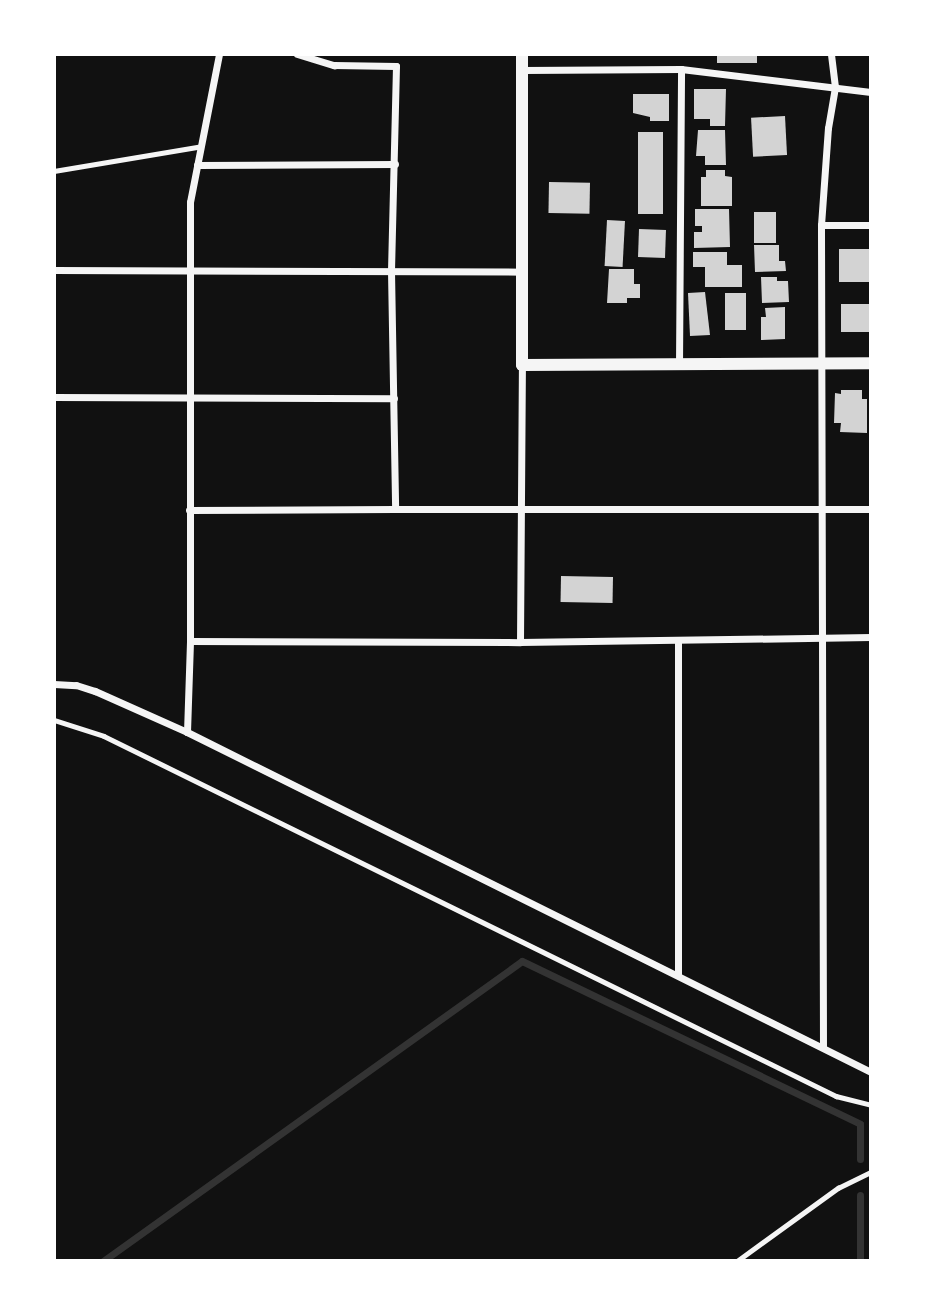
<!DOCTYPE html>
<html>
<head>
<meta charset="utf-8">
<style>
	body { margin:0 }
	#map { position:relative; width:925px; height:1315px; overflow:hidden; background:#111; font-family:"Source Sans 3",sans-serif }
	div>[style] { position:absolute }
	.stream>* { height:7px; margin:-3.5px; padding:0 3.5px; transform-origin:3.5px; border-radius:3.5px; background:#333 }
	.building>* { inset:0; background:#d3d3d3; transform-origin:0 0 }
	.path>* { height:4.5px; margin:-2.25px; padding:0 2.25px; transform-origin:2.25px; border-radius:2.25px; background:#f5f5f5 }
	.service>* { height:4.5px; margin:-2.25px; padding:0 2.25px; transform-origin:2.25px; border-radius:2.25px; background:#f5f5f5 }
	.minor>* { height:7px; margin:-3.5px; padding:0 3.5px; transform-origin:3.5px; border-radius:3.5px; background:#f5f5f5 }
	.tertiary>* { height:12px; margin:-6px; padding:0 6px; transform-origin:6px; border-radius:6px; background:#f5f5f5 }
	span { translate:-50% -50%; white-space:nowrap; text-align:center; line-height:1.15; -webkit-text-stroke:7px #fff; paint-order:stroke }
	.frame { position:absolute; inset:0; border:56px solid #fff; pointer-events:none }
</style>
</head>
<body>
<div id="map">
	<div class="stream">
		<i style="left:860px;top:1195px;width:66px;rotate:90deg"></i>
		<i style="left:103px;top:1261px;width:515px;rotate:-35.6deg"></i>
		<i style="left:522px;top:961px;width:375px;rotate:25.7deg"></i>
		<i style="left:860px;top:1124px;width:35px;rotate:90deg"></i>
	</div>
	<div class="building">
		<i style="left:717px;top:54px;width:40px;height:9px"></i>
		<i style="clip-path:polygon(694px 89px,726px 89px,725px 126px,710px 126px,710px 119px,694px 119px)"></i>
		<i style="clip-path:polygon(633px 94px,669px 94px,669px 121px,650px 121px,650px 117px,633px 113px)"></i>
		<i style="left:785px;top:116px;width:39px;height:34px;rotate:87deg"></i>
		<i style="clip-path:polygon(698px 130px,725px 130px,726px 165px,705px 165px,705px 156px,696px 156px)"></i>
		<i style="left:638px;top:132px;width:25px;height:82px"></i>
		<i style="clip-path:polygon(706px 170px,725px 170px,725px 176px,732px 177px,732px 206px,701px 206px,701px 177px,706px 177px)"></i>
		<i style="left:549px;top:182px;width:41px;height:31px;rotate:1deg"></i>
		<i style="clip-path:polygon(695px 209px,729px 209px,730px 247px,694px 248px,694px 232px,702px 232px,702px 226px,695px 226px)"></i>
		<i style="left:754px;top:212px;width:22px;height:31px"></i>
		<i style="left:607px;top:220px;width:18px;height:46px;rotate:3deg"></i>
		<i style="left:639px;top:229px;width:27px;height:28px;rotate:2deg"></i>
		<i style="clip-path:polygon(754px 245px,779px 245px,779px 261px,785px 261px,786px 271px,755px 272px)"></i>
		<i style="left:839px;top:249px;width:30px;height:33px"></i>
		<i style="clip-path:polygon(693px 252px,727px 252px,727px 265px,742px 265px,742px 287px,705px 287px,705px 267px,693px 267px)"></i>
		<i style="clip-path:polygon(609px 269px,634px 269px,634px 284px,640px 284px,640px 298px,627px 298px,627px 303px,607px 303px)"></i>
		<i style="clip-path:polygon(761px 277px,777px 277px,777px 281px,788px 281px,789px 302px,762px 303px)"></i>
		<i style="clip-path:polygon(705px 292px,710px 335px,690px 336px,688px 293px)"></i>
		<i style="left:725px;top:293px;width:21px;height:37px"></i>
		<i style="left:841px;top:304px;width:28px;height:28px"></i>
		<i style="clip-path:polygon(785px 307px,785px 339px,761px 340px,761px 317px,766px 317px,765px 308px)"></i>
		<i style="clip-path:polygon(841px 390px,862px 390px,862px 399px,867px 399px,867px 433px,840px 432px,841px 423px,834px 423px,835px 393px,841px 394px)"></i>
		<i style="left:561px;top:576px;width:52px;height:26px;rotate:1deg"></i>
	</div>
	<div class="path">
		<i style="left:54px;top:720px;width:52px;rotate:17.7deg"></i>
		<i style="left:104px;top:736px;width:816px;rotate:26.19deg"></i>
		<i style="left:836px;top:1096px;width:36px;rotate:14deg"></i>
		<i style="left:737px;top:1261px;width:125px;rotate:-35.9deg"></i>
		<i style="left:838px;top:1188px;width:37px;rotate:-26deg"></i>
	</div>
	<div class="service">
		<i style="left:54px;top:171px;width:146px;rotate:-9.5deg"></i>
	</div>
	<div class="minor">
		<i style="left:297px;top:54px;width:39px;rotate:17deg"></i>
		<i style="left:334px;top:65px;width:62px;rotate:0.9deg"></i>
		<i style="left:396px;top:66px;width:205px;rotate:91.4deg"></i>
		<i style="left:391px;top:271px;width:238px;rotate:89deg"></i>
		<i style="left:395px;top:509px;width:476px"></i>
		<i style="left:523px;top:70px;width:158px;rotate:-0.4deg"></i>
		<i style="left:681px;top:69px;width:191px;rotate:6.9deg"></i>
		<i style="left:197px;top:165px;width:198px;rotate:-0.3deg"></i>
		<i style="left:821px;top:225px;width:50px"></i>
		<i style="left:54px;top:270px;width:469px;rotate:0.2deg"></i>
		<i style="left:679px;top:365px;width:296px;rotate:-89.6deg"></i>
		<i style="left:54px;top:397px;width:340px;rotate:0.2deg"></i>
		<i style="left:189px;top:510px;width:206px;rotate:-0.3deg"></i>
		<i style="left:190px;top:641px;width:330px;rotate:0.2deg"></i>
		<i style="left:520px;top:642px;width:351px;rotate:-0.8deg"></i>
		<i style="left:520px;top:642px;width:277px;rotate:-89.6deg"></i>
		<i style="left:54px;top:684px;width:22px;rotate:3deg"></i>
		<i style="left:76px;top:685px;width:20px;rotate:18deg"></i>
		<i style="left:95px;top:691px;width:101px;rotate:24deg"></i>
		<i style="left:187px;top:732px;width:764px;rotate:26.43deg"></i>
		<i style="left:187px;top:732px;width:91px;rotate:-88.1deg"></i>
		<i style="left:190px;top:641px;width:439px;rotate:-90deg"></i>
		<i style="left:190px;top:202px;width:151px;rotate:-78.9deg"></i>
		<i style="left:678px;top:974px;width:334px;rotate:-90deg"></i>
		<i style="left:823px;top:1047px;width:822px;rotate:-90.14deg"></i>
		<i style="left:821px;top:225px;width:97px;rotate:-85.9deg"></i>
		<i style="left:828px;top:128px;width:42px;rotate:-80.3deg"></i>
		<i style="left:835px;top:87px;width:33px;rotate:-97deg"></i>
	</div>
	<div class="tertiary">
		<i style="left:522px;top:54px;width:311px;rotate:90deg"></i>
		<i style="left:522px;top:365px;width:349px;rotate:-0.3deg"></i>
	</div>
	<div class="frame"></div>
</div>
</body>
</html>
